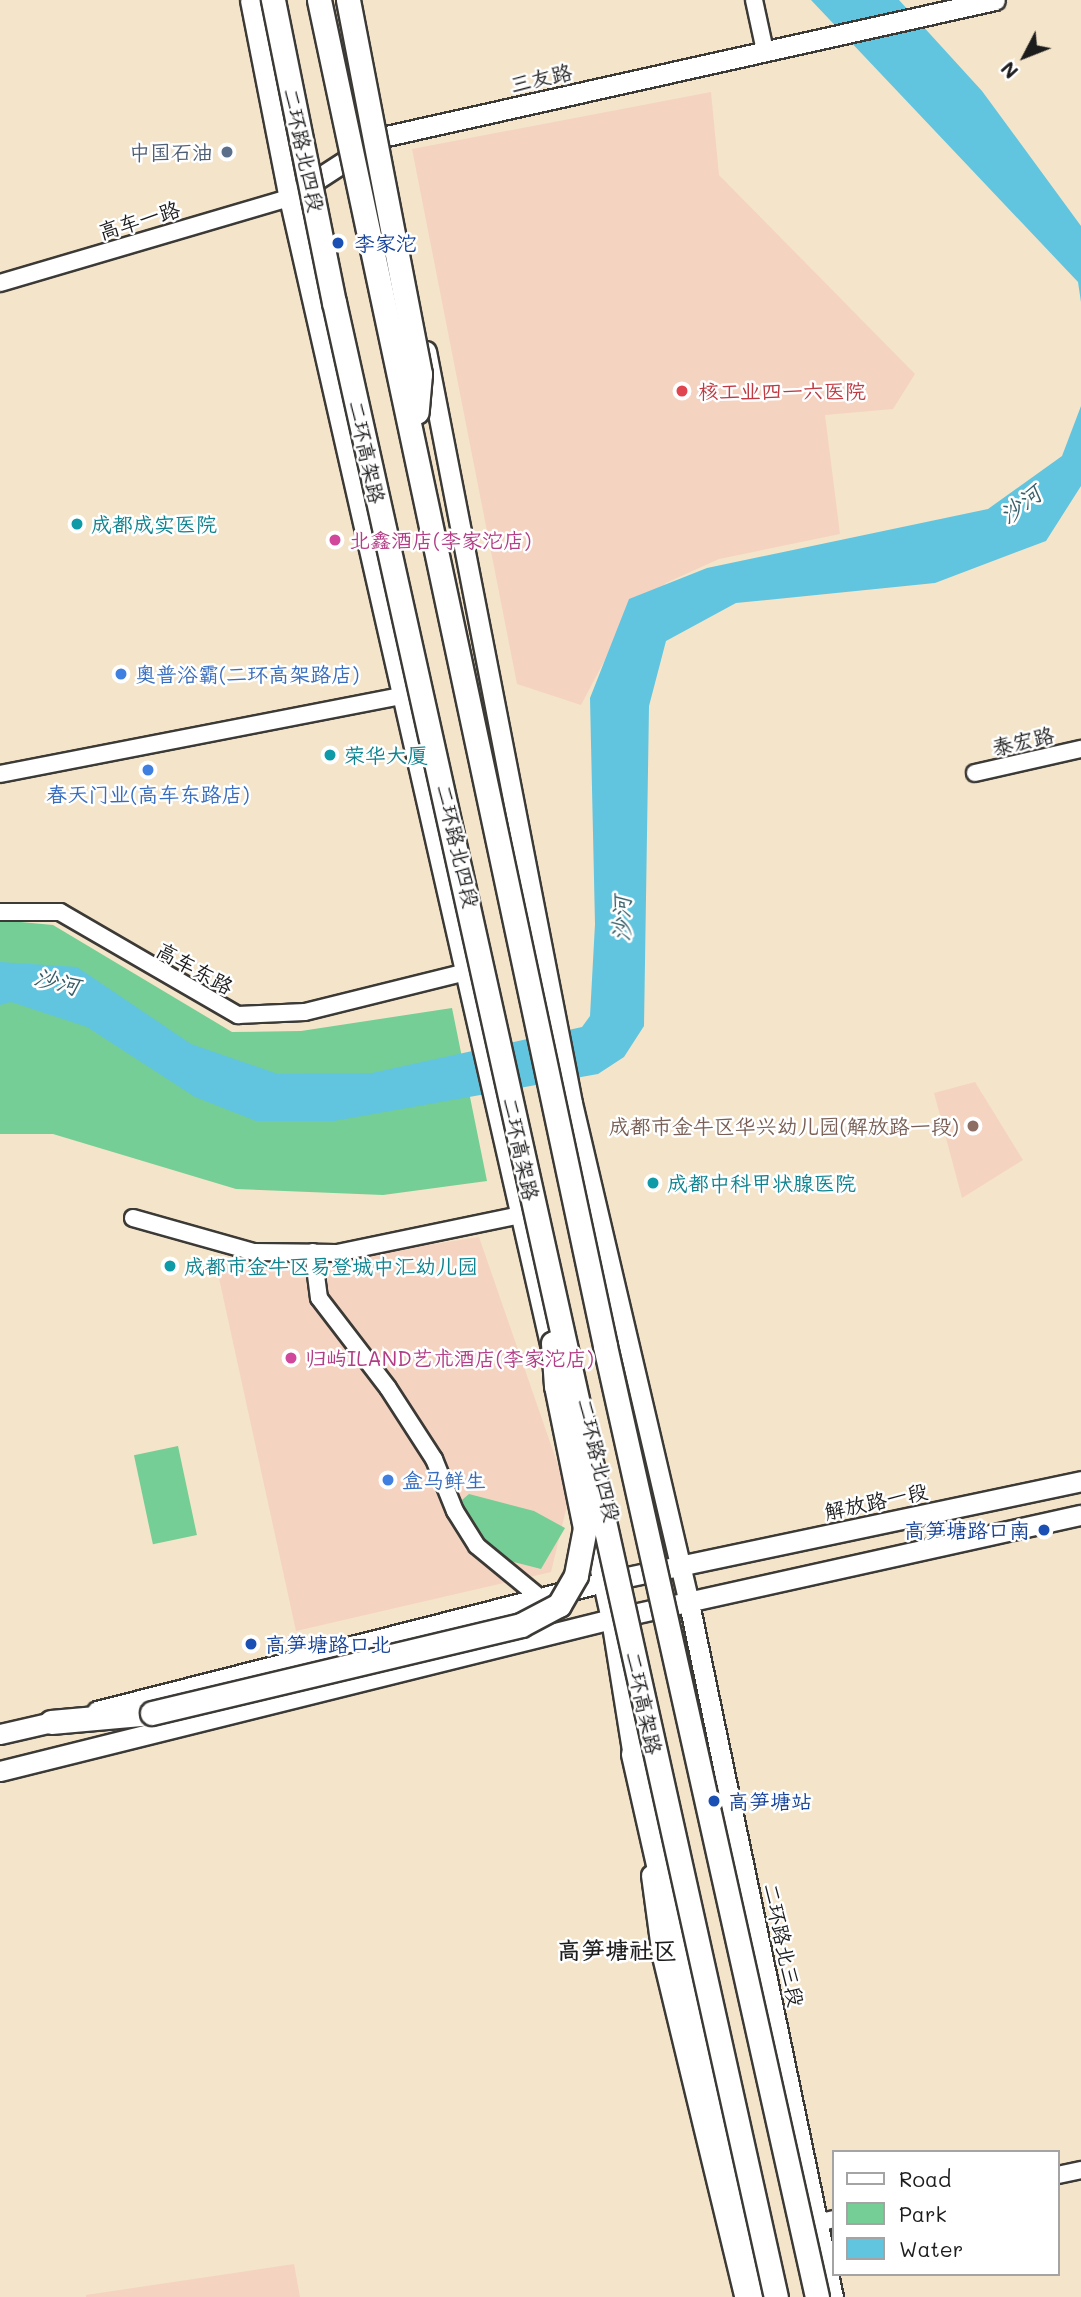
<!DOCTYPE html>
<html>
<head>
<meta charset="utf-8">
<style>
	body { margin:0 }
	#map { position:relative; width:1081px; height:2297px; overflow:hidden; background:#f4e4ca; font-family:Mali,"LXGW WenKai TC",sans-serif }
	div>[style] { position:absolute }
	.built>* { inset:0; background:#f5d3c1 }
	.green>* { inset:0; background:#74ce95; transform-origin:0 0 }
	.water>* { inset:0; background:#61c5df }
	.roads { filter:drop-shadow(2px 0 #3c3a36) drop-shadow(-2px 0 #3c3a36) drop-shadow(0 2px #3c3a36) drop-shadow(0 -2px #3c3a36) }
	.minor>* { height:16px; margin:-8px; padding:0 8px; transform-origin:8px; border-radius:8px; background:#fff }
	.major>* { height:19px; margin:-9.5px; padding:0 9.5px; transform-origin:9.5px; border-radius:9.5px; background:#fff }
	.highway>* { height:23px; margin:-11.5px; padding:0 11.5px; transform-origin:11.5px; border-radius:11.5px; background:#fff }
	.bridges { filter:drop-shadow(2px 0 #3c3a36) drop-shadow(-2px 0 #3c3a36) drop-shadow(0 2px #3c3a36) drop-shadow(0 -2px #3c3a36) }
	.highway-bridge>* { height:23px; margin:-11.5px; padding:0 11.5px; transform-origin:11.5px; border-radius:11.5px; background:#fff }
	.dots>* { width:19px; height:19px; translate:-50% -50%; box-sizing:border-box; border:4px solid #fff; border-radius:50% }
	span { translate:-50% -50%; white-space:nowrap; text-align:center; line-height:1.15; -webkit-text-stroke:5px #fff; paint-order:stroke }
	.street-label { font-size:21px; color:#1c1c1c }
	.service-label { font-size:21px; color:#4e5e75 }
	.right { translate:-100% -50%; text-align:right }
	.transit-label { font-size:21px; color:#164399 }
	.left { translate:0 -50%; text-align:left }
	.health-label { font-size:21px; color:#be3a42 }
	.culture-label { font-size:21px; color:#0d838f }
	.hotel-label { font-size:21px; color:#b23c85 }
	.shop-label { font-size:21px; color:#366cbe }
	.education-label { font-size:21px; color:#785e54 }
	.water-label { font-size:23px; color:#38606a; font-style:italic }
	.quarter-label { font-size:24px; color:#1c1c1c; font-weight:700 }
	.legend { position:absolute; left:832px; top:2150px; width:228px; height:126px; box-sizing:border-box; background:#fff; border:2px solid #a4a4a4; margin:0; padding:9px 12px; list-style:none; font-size:21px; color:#1c1c1c }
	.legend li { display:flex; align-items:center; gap:14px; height:35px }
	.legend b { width:35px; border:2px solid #a4a4a4 }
	.north { position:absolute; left:990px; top:21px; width:70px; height:70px; -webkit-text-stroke:5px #fff; paint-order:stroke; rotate:228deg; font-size:19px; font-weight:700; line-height:28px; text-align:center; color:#1c1c1c }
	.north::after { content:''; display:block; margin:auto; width:24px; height:32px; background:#1c1c1c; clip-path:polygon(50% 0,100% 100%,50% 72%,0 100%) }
</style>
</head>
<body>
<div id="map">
	<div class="built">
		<i style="clip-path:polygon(711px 92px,719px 175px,915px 374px,893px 409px,825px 415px,840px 534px,719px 559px,666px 583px,619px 633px,581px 705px,517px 684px,412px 149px)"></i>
		<i style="clip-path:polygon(975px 1082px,1023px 1160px,962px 1198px,934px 1093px)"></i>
		<i style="clip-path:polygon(479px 1237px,569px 1497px,551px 1572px,296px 1631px,217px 1269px,333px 1260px)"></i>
		<i style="clip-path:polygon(294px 2264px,300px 2297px,86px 2297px,86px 2295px)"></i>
	</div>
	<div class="green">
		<i style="clip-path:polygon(10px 921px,53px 925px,232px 1032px,301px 1031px,452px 1008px,487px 1181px,383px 1195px,236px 1189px,53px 1134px,0 1134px,0 922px)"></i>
		<i style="left:178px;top:1446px;width:91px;height:45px;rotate:78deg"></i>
		<i style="clip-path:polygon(469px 1494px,534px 1511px,565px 1528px,541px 1569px,506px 1560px,491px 1547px,467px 1514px,462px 1500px)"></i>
	</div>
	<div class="water">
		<i style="clip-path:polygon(811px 0,899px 0,982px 91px,1081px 226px,1081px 302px,1078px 282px)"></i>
		<i style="clip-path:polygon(1081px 406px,1081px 486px,1046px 541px,935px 583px,736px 603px,666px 641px,649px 706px,644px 1026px,624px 1057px,598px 1074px,334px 1121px,256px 1121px,195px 1097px,87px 1027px,11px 1002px,0 1005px,0 962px,77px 967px,191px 1044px,278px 1074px,372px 1073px,582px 1027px,590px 1016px,595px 924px,590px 698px,629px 599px,707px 568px,988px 509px,1062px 456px)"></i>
	</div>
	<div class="roads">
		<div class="minor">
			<i style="left:754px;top:0;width:52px;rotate:77.8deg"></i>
			<i style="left:0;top:283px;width:301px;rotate:-16.4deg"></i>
			<i style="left:975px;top:773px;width:109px;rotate:-12.8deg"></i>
			<i style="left:0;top:774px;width:409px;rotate:-11deg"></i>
			<i style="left:0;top:912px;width:60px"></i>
			<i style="left:60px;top:912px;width:206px;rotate:30.1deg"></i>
			<i style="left:238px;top:1015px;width:67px;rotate:-2.6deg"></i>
			<i style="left:305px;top:1012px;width:163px;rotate:-13.9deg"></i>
			<i style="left:133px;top:1218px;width:126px;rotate:15.7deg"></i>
			<i style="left:254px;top:1252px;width:83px;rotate:0.7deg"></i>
			<i style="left:337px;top:1253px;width:188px;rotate:-11.7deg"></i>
			<i style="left:313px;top:1252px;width:46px;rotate:82.6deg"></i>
			<i style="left:319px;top:1298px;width:113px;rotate:52.5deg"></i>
			<i style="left:388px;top:1388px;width:85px;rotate:57.1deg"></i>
			<i style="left:434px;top:1459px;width:56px;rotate:68deg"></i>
			<i style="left:455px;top:1511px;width:41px;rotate:57.8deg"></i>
			<i style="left:477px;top:1546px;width:80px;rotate:39.4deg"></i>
			<i style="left:1058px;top:2175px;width:24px;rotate:-12deg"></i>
			<i style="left:817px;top:2223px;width:17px;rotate:-13deg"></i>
		</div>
		<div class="major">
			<i style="left:250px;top:0;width:202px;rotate:78.9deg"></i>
			<i style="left:289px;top:198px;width:1189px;rotate:77.17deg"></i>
			<i style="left:299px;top:191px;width:99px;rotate:-33deg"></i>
			<i style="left:382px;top:137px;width:628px;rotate:-12.6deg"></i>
			<i style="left:426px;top:351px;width:766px;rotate:79.01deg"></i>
			<i style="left:572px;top:1103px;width:514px;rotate:76.83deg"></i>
			<i style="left:689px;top:1603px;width:709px;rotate:78.28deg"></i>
			<i style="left:588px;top:1516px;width:106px;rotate:77.4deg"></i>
			<i style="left:611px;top:1619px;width:152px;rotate:80.9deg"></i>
			<i style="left:97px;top:1711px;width:522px;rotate:-14.3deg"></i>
			<i style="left:603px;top:1582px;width:489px;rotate:-11.9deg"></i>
			<i style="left:0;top:1734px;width:67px;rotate:-13deg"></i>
			<i style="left:0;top:1771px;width:630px;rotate:-13.97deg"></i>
			<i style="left:611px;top:1619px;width:481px;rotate:-12.5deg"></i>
			<i style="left:651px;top:1875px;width:82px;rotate:82.3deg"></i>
			<i style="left:662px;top:1956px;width:350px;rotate:76.4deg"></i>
		</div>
		<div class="highway">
			<i style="left:51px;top:1722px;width:101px;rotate:-5.1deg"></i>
			<i style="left:633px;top:1754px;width:557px;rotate:77.24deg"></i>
		</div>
	</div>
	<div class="bridges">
		<div class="highway-bridge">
			<i style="left:273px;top:0;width:308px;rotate:78.6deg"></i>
			<i style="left:334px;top:302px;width:2043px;rotate:77.51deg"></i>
			<i style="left:319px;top:0;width:1376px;rotate:78deg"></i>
			<i style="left:605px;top:1346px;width:974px;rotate:77.43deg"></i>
			<i style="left:348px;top:0;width:381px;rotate:79.1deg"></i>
			<i style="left:420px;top:374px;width:38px;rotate:95deg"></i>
			<i style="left:152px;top:1713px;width:379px;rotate:-13.4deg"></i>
			<i style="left:521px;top:1625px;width:43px;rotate:-27.8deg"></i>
			<i style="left:559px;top:1605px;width:34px;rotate:-60deg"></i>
			<i style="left:576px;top:1575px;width:48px;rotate:-79.2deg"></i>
			<i style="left:585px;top:1528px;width:145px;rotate:-101.5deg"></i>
			<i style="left:556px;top:1386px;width:43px;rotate:-94deg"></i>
		</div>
	</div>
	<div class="dots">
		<i style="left:227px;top:152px;background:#5c6f8a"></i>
		<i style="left:338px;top:243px;background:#1a4fb4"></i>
		<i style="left:682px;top:391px;background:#e0444e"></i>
		<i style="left:77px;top:524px;background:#0f9aa8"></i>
		<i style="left:335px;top:540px;background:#d1479c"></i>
		<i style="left:121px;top:674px;background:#3f7fe0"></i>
		<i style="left:330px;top:755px;background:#0f9aa8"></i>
		<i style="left:148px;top:770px;background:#3f7fe0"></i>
		<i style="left:973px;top:1126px;background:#8d6e63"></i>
		<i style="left:653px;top:1183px;background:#0f9aa8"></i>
		<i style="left:170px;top:1266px;background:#0f9aa8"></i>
		<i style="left:291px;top:1358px;background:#d1479c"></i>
		<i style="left:388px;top:1480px;background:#3f7fe0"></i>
		<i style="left:1044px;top:1530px;background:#1a4fb4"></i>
		<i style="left:251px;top:1644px;background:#1a4fb4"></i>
		<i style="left:714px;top:1801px;background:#1a4fb4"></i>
	</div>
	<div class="street-label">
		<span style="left:541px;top:78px;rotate:-13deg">三友路</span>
		<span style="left:304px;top:150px;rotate:78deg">二环路北四段</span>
		<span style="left:139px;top:220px;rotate:-17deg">高车一路</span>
		<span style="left:367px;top:452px;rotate:78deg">二环高架路</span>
		<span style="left:1023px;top:741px;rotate:-13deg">泰宏路</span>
		<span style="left:458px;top:846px;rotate:77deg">二环路北四段</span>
		<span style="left:195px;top:968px;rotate:29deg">高车东路</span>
		<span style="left:521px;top:1149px;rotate:78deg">二环高架路</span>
		<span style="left:599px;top:1460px;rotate:77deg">二环路北四段</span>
		<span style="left:876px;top:1501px;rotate:-12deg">解放路一段</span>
		<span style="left:644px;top:1703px;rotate:78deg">二环高架路</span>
		<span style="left:784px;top:1945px;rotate:78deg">二环路北三段</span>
	</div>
	<div class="service-label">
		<span class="right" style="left:213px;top:152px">中国石油</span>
	</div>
	<div class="transit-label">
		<span class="left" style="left:354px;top:243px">李家沱</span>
		<span class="right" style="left:1030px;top:1530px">高笋塘路口南</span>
		<span class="left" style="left:265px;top:1644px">高笋塘路口北</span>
		<span class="left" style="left:728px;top:1801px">高笋塘站</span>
	</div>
	<div class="health-label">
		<span class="left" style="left:698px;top:391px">核工业四一六医院</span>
	</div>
	<div class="culture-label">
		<span class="left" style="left:91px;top:524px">成都成实医院</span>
		<span class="left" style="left:344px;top:755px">荣华大厦</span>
		<span class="left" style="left:667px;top:1183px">成都中科甲状腺医院</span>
		<span class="left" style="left:184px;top:1266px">成都市金牛区易登城中汇幼儿园</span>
	</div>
	<div class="hotel-label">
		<span class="left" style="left:349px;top:540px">北鑫酒店(李家沱店)</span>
		<span class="left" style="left:305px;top:1358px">归屿ILAND艺术酒店(李家沱店)</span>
	</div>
	<div class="shop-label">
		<span class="left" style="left:135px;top:674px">奥普浴霸(二环高架路店)</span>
		<span style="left:148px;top:794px">春天门业(高车东路店)</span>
		<span class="left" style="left:402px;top:1480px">盒马鲜生</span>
	</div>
	<div class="education-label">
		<span class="right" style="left:959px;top:1126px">成都市金牛区华兴幼儿园(解放路一段)</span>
	</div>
	<div class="water-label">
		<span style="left:1020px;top:504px;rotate:-38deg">沙河</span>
		<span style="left:621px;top:919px;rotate:-89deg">沙河</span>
		<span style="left:57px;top:981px;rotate:14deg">沙河</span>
	</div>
	<div class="quarter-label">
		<span style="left:617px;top:1950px">高笋塘社区</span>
	</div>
	<ul class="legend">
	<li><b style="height:9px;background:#fff"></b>Road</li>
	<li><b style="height:19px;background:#74ce95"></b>Park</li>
	<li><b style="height:19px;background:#61c5df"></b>Water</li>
	</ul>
	<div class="north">N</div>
</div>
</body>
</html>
